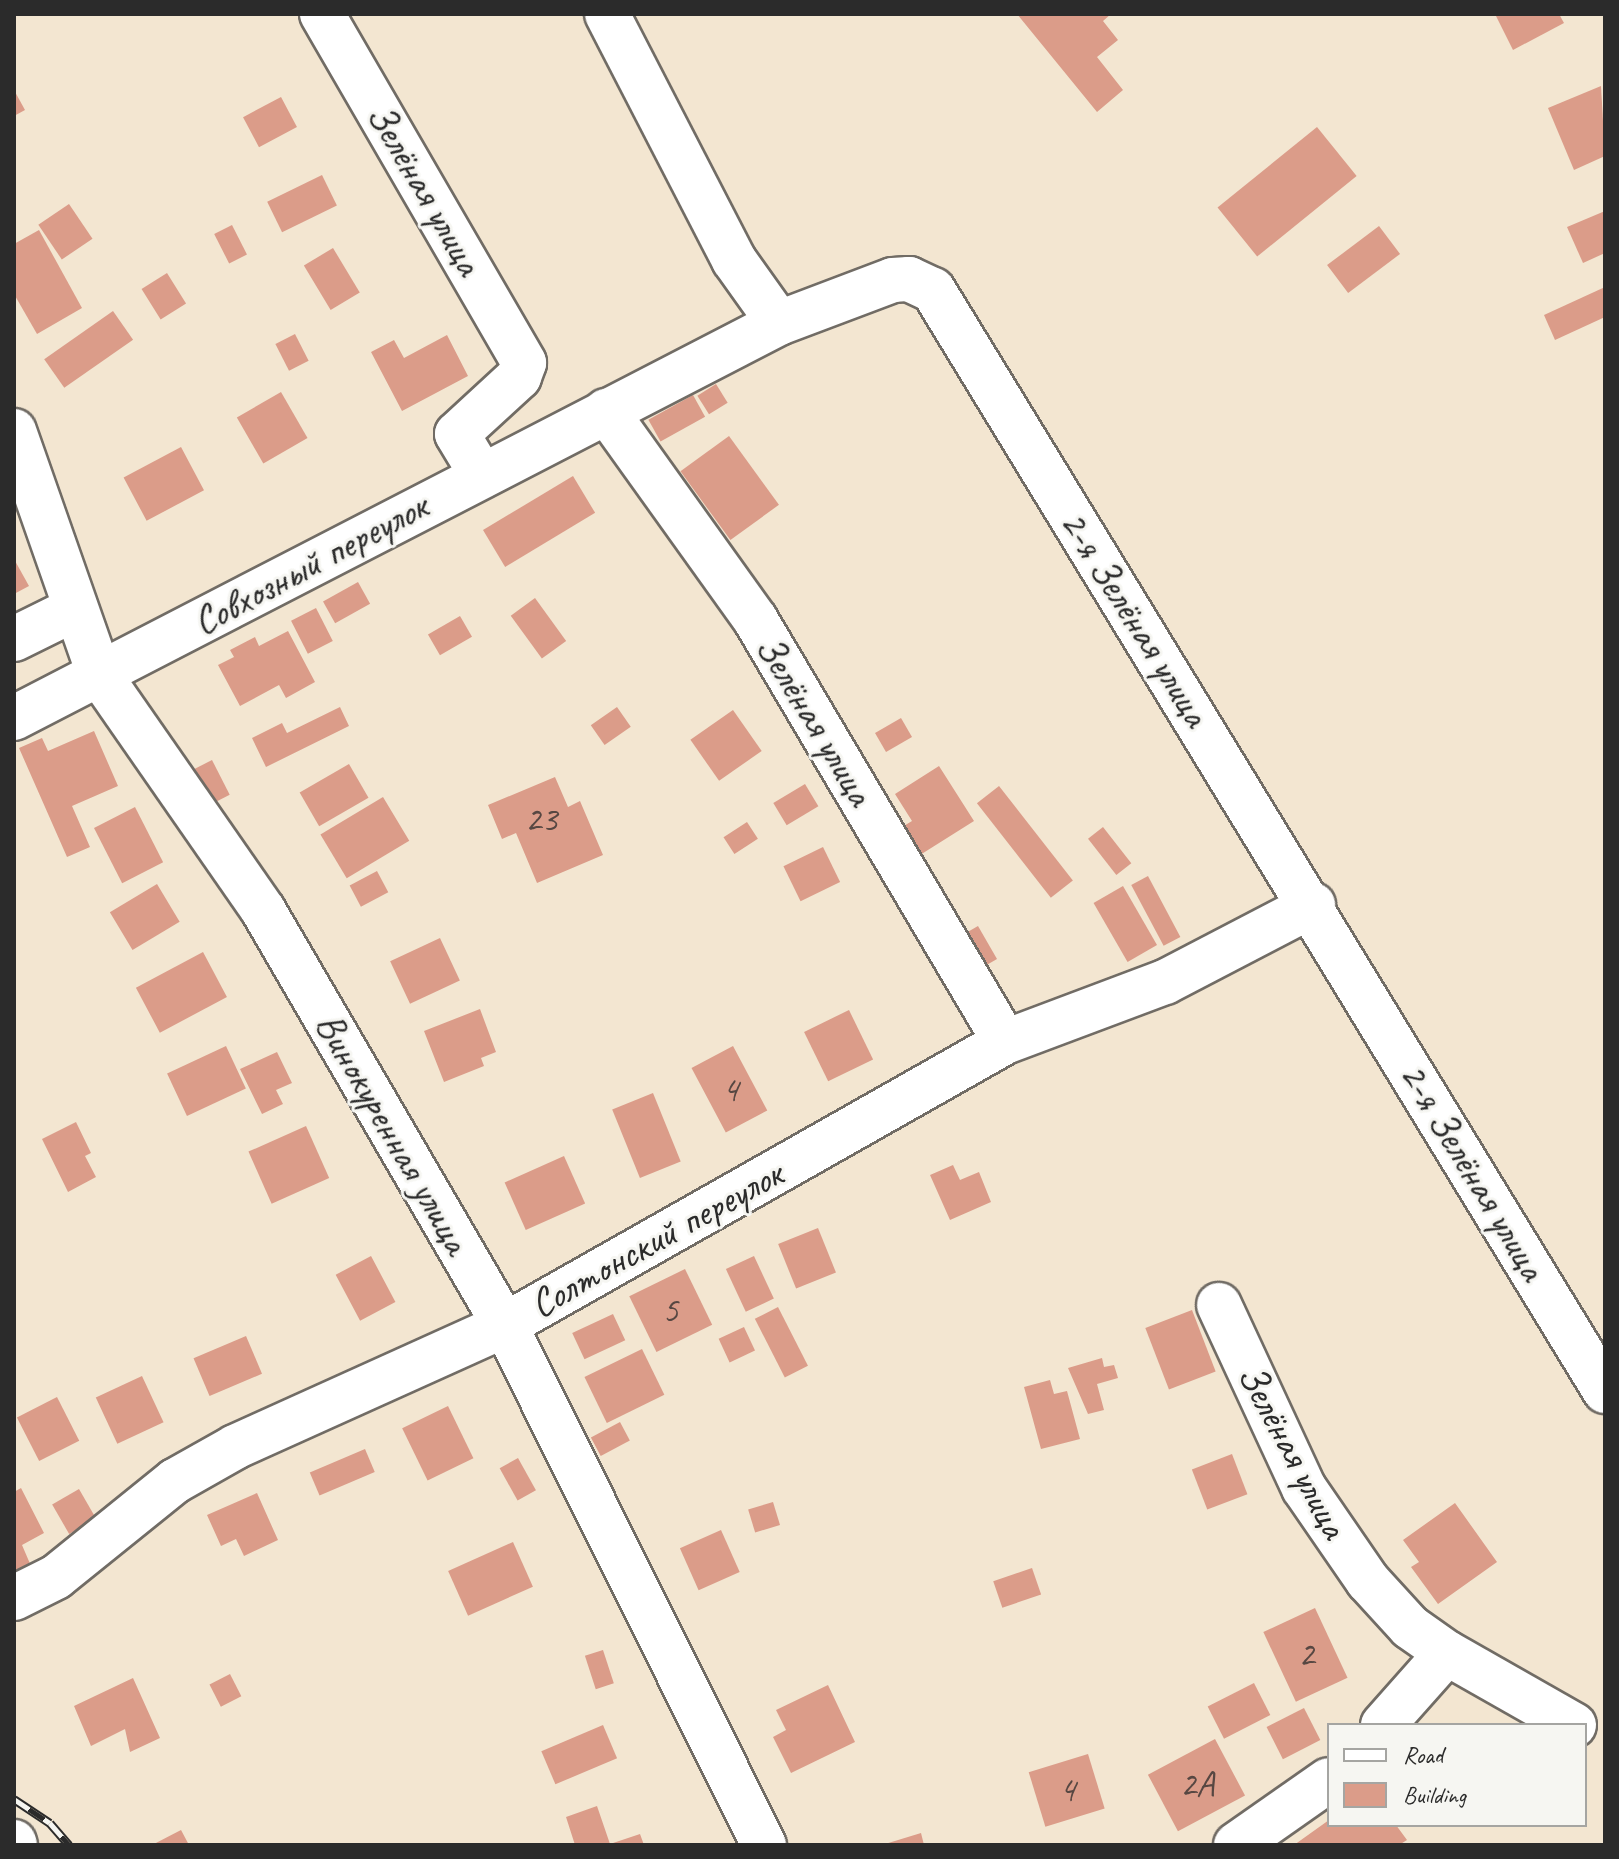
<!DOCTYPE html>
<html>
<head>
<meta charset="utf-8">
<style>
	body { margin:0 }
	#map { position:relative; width:1619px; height:1859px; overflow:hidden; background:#f3e6d1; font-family:Caveat,sans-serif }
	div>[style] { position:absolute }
	.building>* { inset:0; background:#db9c89; transform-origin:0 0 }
	.roads { filter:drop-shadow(2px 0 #716c65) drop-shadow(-2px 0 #716c65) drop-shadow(0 2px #716c65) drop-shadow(0 -2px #716c65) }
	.minor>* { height:44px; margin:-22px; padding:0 22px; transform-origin:22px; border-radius:22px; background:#fff }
	.rail>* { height:9px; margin-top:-4.5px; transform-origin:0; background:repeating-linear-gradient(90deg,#f6f6f2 0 18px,#2b2b2b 0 36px); box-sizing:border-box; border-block:2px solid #2b2b2b }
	span { translate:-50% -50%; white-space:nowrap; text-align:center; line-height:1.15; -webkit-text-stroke:6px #f6f6f2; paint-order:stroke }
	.number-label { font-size:36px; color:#574742 }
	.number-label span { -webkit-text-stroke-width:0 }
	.street-label { font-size:40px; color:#2b2b2b }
	.frame { position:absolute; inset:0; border:16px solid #2b2b2b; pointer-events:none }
	.legend { position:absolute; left:1327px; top:1723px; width:260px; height:104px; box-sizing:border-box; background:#f6f6f2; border:2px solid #a5a5a2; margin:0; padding:10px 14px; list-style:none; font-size:24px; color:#2b2b2b }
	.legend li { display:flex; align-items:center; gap:16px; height:40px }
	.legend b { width:40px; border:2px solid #a5a5a2 }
</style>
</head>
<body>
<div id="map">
	<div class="building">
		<i style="clip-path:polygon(1017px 14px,1111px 14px,1103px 21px,1118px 40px,1097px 57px,1123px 90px,1097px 112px)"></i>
		<i style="clip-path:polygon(1495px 14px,1559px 14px,1564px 23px,1513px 50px)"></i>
		<i style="clip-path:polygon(1601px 86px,1605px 156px,1574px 170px,1548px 108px)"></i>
		<i style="clip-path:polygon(14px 90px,25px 110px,14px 116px)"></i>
		<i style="left:281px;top:97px;width:34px;height:43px;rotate:62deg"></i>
		<i style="left:1317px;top:127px;width:63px;height:128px;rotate:51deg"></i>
		<i style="left:322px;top:175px;width:34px;height:61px;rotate:64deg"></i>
		<i style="left:69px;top:204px;width:42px;height:37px;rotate:56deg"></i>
		<i style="clip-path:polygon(1605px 211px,1605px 253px,1583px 263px,1567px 227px)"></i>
		<i style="left:232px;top:225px;width:33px;height:20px;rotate:63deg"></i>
		<i style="left:1379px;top:226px;width:35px;height:65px;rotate:53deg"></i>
		<i style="clip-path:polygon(39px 230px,82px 308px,37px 334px,14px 294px,14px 244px)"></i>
		<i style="left:333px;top:248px;width:52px;height:34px;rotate:59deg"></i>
		<i style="left:167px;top:273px;width:36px;height:30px;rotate:58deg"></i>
		<i style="clip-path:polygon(1605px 287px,1605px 317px,1555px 340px,1544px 315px)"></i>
		<i style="left:113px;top:311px;width:35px;height:84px;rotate:55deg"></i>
		<i style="left:295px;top:334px;width:30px;height:22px;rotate:63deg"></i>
		<i style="clip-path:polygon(447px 335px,468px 376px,402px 411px,371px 352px,394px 340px,404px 358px)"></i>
		<i style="left:716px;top:384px;width:22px;height:22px;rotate:58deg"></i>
		<i style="left:281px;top:392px;width:53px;height:51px;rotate:60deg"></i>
		<i style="left:693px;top:395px;width:25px;height:51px;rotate:61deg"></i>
		<i style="left:729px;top:436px;width:85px;height:60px;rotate:54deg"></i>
		<i style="left:181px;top:447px;width:49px;height:65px;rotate:62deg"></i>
		<i style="left:573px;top:476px;width:43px;height:105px;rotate:59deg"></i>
		<i style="clip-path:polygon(14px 559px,29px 586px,14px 594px)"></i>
		<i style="left:358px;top:582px;width:25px;height:40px;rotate:61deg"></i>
		<i style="left:535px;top:598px;width:53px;height:30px;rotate:54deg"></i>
		<i style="left:316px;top:608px;width:37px;height:28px;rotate:63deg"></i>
		<i style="left:460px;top:616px;width:24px;height:37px;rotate:60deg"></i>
		<i style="clip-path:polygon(288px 631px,315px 682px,286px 698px,279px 685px,240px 706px,218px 665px,234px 657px,230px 650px,255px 637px,259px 646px)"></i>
		<i style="clip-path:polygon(340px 707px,349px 726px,266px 767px,252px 738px,282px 723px,287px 733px)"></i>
		<i style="left:617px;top:707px;width:24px;height:32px;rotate:55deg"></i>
		<i style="left:733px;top:710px;width:50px;height:52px;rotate:55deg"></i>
		<i style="left:901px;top:718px;width:22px;height:30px;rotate:60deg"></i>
		<i style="clip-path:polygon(94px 731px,118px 786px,72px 806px,90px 847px,67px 857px,19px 748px,42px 738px,48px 751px)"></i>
		<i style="left:212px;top:760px;width:39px;height:23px;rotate:63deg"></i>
		<i style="left:349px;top:764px;width:39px;height:57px;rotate:60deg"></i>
		<i style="clip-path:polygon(939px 766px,974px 821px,920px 855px,902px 827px,912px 821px,895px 794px)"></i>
		<i style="clip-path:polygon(555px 777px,568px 807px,580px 801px,603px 855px,537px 883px,516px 833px,502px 839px,488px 805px)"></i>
		<i style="left:805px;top:784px;width:26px;height:37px;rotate:59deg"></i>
		<i style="left:999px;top:786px;width:120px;height:28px;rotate:52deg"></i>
		<i style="left:383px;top:797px;width:51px;height:73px;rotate:59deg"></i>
		<i style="left:135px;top:807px;width:62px;height:46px;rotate:63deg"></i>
		<i style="left:747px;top:822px;width:20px;height:28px;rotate:57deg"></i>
		<i style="left:1103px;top:827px;width:46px;height:19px;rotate:52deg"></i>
		<i style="left:823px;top:847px;width:39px;height:44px;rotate:64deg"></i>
		<i style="left:377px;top:871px;width:24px;height:31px;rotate:62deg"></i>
		<i style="left:1148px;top:876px;width:69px;height:19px;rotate:62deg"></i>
		<i style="left:157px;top:884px;width:44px;height:55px;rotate:59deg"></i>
		<i style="left:1123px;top:886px;width:68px;height:34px;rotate:60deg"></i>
		<i style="left:978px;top:926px;width:38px;height:28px;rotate:60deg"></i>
		<i style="left:440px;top:938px;width:47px;height:55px;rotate:65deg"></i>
		<i style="left:203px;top:952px;width:51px;height:76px;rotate:62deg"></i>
		<i style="clip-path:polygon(480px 1009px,496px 1052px,481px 1058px,484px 1066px,444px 1082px,424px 1031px)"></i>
		<i style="left:849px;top:1010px;width:55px;height:50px;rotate:64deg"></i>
		<i style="left:226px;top:1046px;width:47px;height:65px;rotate:65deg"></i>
		<i style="left:733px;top:1046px;width:73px;height:47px;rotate:62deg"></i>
		<i style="clip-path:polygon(277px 1052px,292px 1083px,276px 1090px,283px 1104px,262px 1114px,240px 1069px)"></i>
		<i style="left:653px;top:1093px;width:74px;height:44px;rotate:68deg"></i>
		<i style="clip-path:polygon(76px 1122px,91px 1153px,85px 1156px,96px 1177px,68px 1192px,42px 1139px)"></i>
		<i style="left:306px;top:1126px;width:57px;height:63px;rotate:66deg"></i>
		<i style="left:564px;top:1156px;width:52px;height:65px;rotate:66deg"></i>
		<i style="clip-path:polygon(953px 1165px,960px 1180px,979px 1172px,991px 1202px,950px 1220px,930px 1175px)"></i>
		<i style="left:818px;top:1228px;width:48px;height:43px;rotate:68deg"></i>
		<i style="left:371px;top:1256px;width:52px;height:40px;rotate:62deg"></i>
		<i style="left:754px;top:1256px;width:47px;height:31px;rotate:65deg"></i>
		<i style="left:685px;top:1269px;width:62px;height:62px;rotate:64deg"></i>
		<i style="left:778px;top:1307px;width:66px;height:26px;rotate:63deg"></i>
		<i style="left:1192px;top:1310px;width:66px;height:50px;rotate:69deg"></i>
		<i style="left:613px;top:1314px;width:29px;height:45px;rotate:65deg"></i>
		<i style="left:744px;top:1327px;width:26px;height:28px;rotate:65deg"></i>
		<i style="left:246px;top:1336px;width:41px;height:57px;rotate:67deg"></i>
		<i style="left:642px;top:1349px;width:51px;height:64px;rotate:64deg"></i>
		<i style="clip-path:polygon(1102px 1358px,1104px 1367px,1114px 1365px,1118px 1378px,1097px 1384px,1104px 1410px,1088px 1414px,1068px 1368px)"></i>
		<i style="left:142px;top:1376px;width:51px;height:51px;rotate:65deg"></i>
		<i style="clip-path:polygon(1050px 1380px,1054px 1394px,1067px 1391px,1080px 1439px,1041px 1449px,1024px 1387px)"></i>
		<i style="left:57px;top:1397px;width:49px;height:45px;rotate:63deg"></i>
		<i style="left:448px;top:1406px;width:58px;height:51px;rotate:64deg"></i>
		<i style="left:620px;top:1422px;width:21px;height:33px;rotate:62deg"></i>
		<i style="left:365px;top:1449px;width:25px;height:60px;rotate:67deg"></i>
		<i style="left:1232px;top:1454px;width:43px;height:43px;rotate:69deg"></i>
		<i style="left:518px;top:1458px;width:37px;height:21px;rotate:61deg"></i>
		<i style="clip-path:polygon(21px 1488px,44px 1533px,22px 1545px,31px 1566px,14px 1598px,14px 1492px)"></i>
		<i style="left:79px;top:1489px;width:34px;height:31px;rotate:60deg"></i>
		<i style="clip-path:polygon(257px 1493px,278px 1540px,244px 1556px,236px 1539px,221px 1546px,207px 1515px)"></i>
		<i style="left:773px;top:1502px;width:24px;height:26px;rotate:73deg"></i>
		<i style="clip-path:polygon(1455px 1503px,1497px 1562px,1438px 1604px,1411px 1567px,1419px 1562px,1403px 1540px)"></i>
		<i style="left:721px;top:1530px;width:46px;height:45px;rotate:66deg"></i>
		<i style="left:513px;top:1542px;width:49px;height:71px;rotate:66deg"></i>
		<i style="left:1032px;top:1568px;width:28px;height:41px;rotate:71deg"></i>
		<i style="left:1315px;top:1608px;width:77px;height:57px;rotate:65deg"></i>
		<i style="left:603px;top:1650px;width:35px;height:19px;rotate:72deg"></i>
		<i style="left:230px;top:1674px;width:25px;height:23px;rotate:63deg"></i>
		<i style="clip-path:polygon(133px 1678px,160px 1738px,130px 1752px,125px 1729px,91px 1746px,74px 1706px)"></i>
		<i style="left:1254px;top:1683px;width:36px;height:52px;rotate:63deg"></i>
		<i style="clip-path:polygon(828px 1685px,855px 1742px,791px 1773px,773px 1737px,786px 1730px,776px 1710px)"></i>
		<i style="left:1304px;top:1708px;width:36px;height:42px;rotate:63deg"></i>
		<i style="left:603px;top:1725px;width:36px;height:67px;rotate:67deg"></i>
		<i style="left:1215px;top:1739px;width:64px;height:76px;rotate:62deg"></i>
		<i style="left:1088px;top:1754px;width:57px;height:62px;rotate:73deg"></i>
		<i style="clip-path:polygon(597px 1806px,610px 1844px,640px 1834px,644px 1845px,575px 1845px,566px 1817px)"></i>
		<i style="clip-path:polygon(1329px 1820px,1329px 1825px,1396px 1825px,1407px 1840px,1399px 1845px,1294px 1845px)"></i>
		<i style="clip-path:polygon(181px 1830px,189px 1845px,152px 1845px)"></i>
		<i style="clip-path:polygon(921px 1833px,924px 1845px,885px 1845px,885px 1844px)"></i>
	</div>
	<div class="roads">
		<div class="minor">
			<i style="left:322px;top:14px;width:403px;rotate:59.9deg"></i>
			<i style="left:524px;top:363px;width:15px;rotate:110deg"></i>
			<i style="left:519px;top:377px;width:84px;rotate:137.4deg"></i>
			<i style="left:457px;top:434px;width:47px;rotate:59deg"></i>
			<i style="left:607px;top:14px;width:277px;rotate:62.7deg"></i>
			<i style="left:734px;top:260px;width:77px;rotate:54.5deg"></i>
			<i style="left:779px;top:323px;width:122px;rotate:-20.7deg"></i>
			<i style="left:893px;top:280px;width:16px;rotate:-4deg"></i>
			<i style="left:909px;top:279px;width:26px;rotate:25deg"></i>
			<i style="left:933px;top:290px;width:1290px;rotate:58.6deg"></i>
			<i style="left:606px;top:411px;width:256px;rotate:54.4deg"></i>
			<i style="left:755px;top:619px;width:491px;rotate:59.4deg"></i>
			<i style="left:14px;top:431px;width:257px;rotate:70.7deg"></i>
			<i style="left:99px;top:674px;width:287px;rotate:55.2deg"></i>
			<i style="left:263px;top:910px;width:480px;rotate:59.8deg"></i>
			<i style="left:505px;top:1325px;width:581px;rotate:63.52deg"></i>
			<i style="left:14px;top:639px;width:66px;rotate:-26.2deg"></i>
			<i style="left:14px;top:718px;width:861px;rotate:-27.31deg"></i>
			<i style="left:1219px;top:1305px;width:202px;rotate:65.1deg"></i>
			<i style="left:1304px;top:1488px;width:113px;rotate:55.5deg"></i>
			<i style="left:1368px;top:1581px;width:62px;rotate:47.6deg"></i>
			<i style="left:1410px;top:1627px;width:45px;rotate:35.1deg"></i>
			<i style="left:1447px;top:1653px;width:146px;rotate:29.6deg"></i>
			<i style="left:14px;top:1598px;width:47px;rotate:-26.6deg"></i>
			<i style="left:56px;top:1577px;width:153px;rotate:-38.9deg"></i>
			<i style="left:175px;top:1481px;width:69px;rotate:-29.5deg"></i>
			<i style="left:235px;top:1447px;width:296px;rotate:-24.3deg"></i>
			<i style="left:505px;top:1325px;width:575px;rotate:-29.51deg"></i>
			<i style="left:1005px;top:1042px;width:171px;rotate:-20.6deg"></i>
			<i style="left:1165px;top:982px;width:167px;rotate:-27.5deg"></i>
			<i style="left:1383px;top:1725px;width:96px;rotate:-48.4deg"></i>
			<i style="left:14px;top:1842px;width:3px;rotate:72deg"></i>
			<i style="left:1236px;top:1845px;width:113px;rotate:-35deg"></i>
		</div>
	</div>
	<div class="rail">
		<i style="left:14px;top:1799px;width:43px;rotate:33.7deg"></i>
		<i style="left:50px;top:1823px;width:29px;rotate:49deg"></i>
	</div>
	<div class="number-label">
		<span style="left:541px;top:820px">23</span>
		<span style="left:730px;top:1090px">4</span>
		<span style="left:670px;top:1311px">5</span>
		<span style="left:1306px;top:1655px">2</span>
		<span style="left:1197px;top:1785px">2А</span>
		<span style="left:1067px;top:1790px">4</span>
	</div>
	<div class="street-label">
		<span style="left:425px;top:189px;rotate:60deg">Зелёная улица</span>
		<span style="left:310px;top:564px;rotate:-28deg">Совхозный переулок</span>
		<span style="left:1135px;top:618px;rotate:58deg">2-я Зелёная улица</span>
		<span style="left:815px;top:720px;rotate:59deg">Зелёная улица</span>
		<span style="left:393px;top:1133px;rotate:60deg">Винокуренная улица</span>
		<span style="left:1473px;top:1171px;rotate:59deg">2-я Зелёная улица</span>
		<span style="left:656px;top:1239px;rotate:-29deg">Солтонский переулок</span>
		<span style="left:1293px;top:1451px;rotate:62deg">Зелёная улица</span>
	</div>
	<div class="frame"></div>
	<ul class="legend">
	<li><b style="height:10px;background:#fff"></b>Road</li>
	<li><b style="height:22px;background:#db9c89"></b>Building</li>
	</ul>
</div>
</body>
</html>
